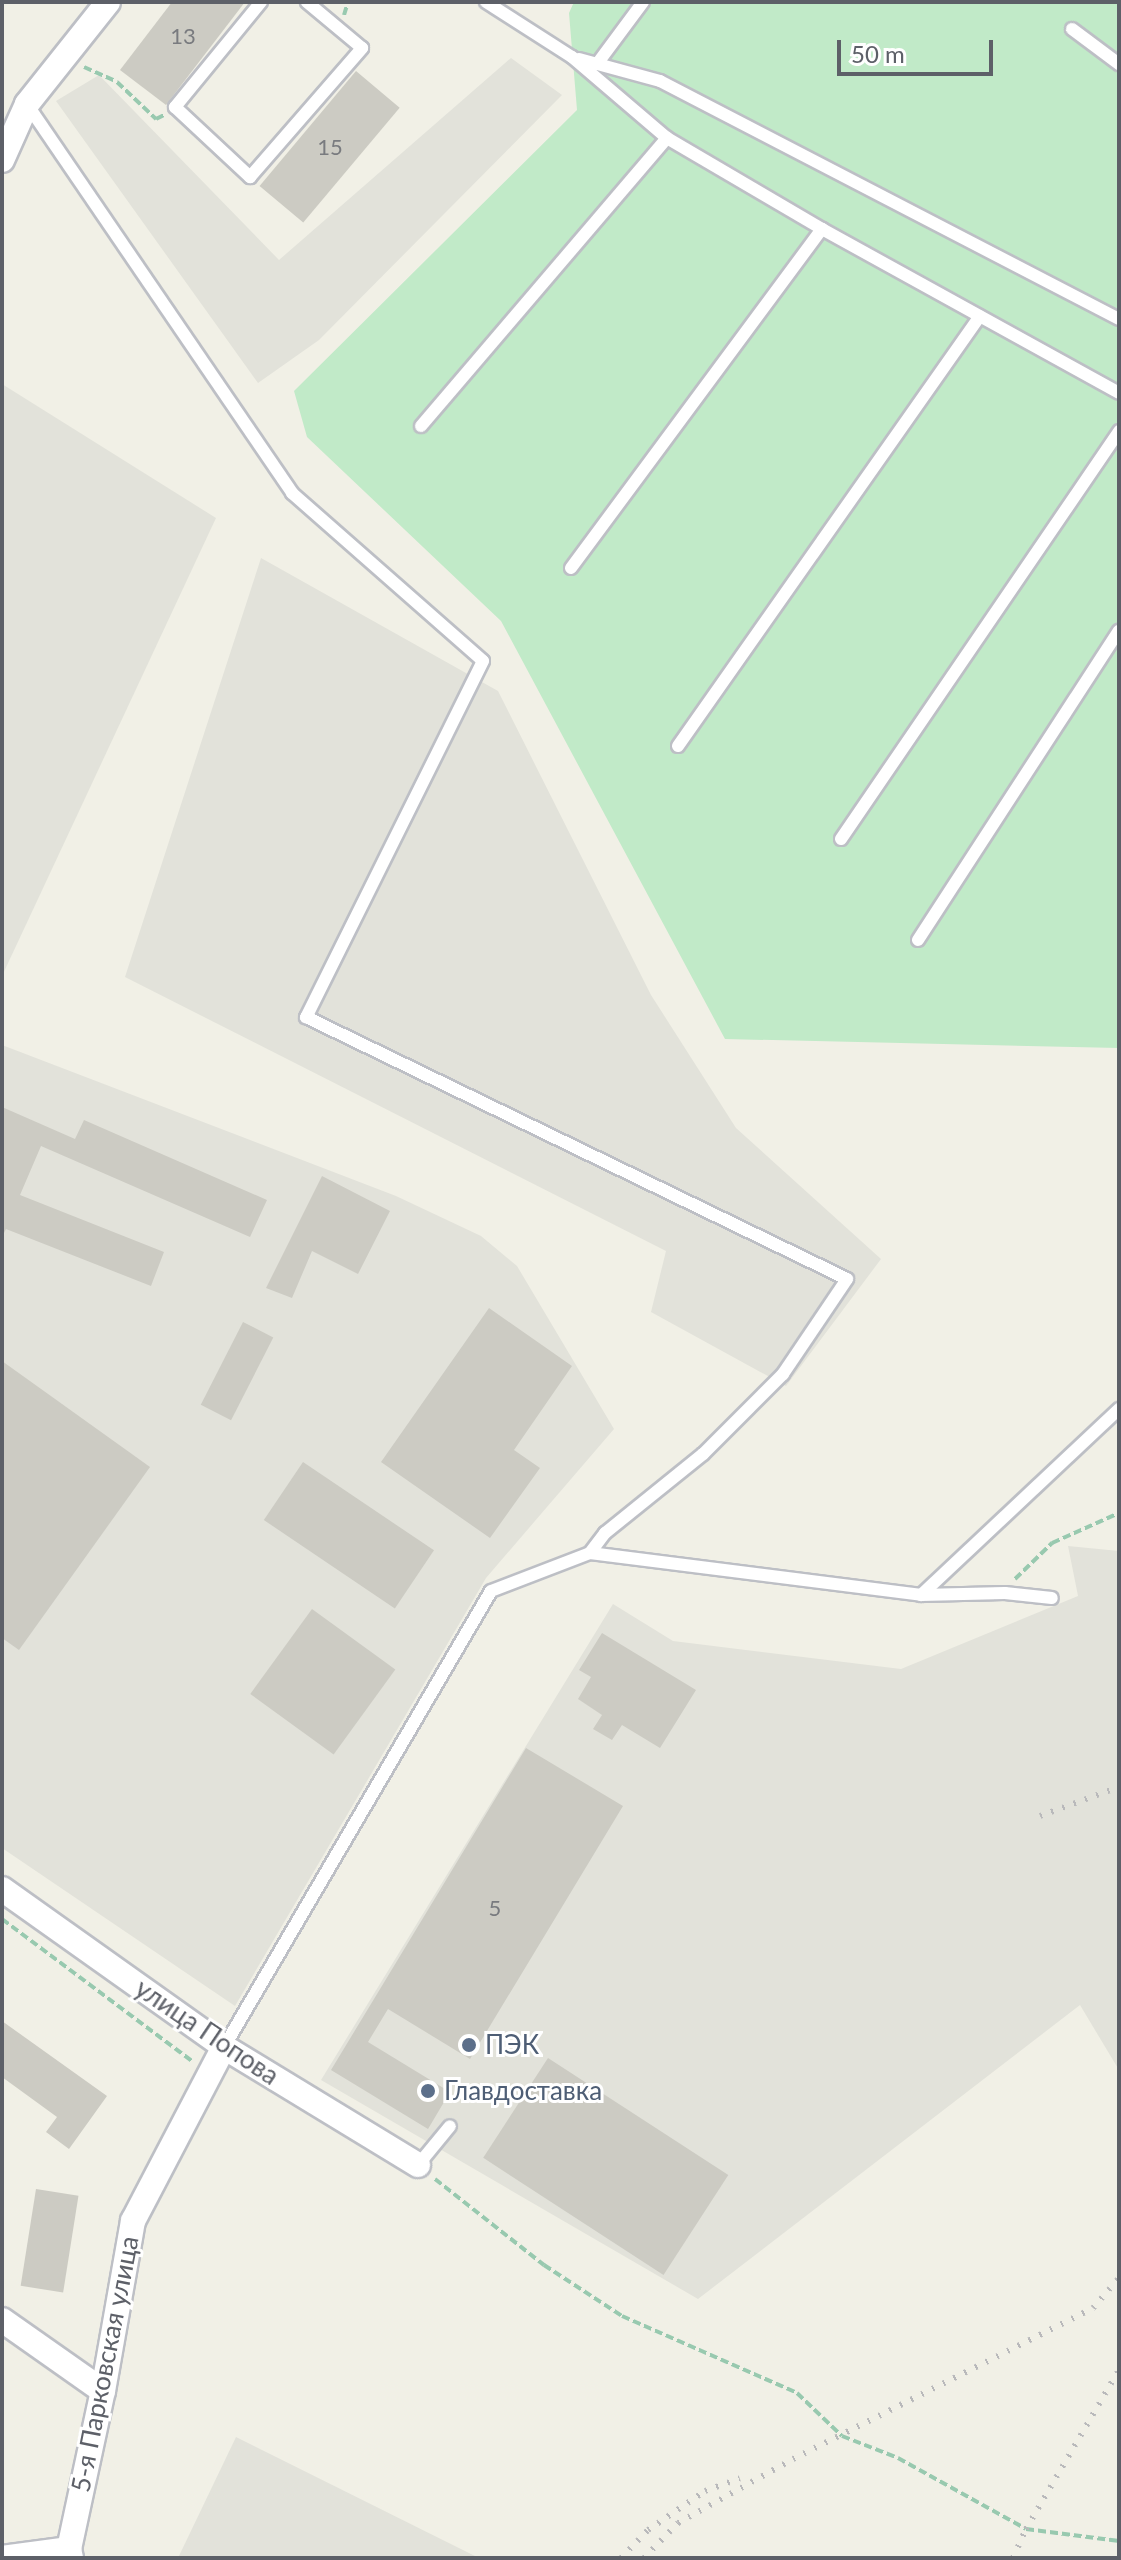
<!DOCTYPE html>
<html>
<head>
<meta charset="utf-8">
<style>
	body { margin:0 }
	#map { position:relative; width:1121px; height:2560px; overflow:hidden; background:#f1f0e6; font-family:Lato,sans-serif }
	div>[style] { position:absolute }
	.industrial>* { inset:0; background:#e2e2da }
	.green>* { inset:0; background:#c1eac8 }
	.building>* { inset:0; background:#cccbc3; transform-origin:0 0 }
	.path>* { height:4px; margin-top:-2px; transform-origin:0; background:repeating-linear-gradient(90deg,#98c9af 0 8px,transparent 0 12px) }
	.roads { filter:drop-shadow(2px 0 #bdbfc5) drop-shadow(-2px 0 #bdbfc5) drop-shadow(0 2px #bdbfc5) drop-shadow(0 -2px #bdbfc5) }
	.lane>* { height:12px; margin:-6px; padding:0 6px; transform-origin:6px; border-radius:6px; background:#fff }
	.street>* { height:24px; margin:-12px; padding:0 12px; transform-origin:12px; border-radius:12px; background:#fff }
	.rail>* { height:6px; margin-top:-3px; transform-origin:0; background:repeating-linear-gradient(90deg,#b9b9bb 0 2px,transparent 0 12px) }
	.dots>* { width:22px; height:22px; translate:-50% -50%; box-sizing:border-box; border:4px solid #fff; border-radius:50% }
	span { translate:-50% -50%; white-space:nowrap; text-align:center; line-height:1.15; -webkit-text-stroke:6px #fff; paint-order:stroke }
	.number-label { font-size:22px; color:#797b7f }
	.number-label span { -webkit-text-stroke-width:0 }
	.street-label { font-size:26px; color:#5d6068 }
	.service-label { font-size:26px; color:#4e5e75 }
	.left { translate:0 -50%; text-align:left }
	.frame { position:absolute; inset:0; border:4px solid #5d6068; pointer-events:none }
	.scale { position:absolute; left:837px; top:40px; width:156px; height:36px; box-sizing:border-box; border:4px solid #5d6068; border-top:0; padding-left:10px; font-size:24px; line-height:28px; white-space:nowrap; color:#5d6068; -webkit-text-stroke:6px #fff; paint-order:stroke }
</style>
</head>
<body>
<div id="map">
	<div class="industrial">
		<i style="clip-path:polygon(511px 58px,562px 95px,319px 340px,258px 383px,56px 101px,99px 75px,279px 260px)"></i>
		<i style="clip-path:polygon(2px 384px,216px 518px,2px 976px)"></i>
		<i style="clip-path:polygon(261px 558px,498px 691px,651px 995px,736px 1128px,881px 1259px,786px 1386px,651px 1312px,666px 1251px,125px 977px)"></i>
		<i style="clip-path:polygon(2px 1045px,396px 1196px,481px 1236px,517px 1266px,614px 1429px,486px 1578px,235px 2006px,2px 1848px)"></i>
		<i style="clip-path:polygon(1068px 1546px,1119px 1551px,1119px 2070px,1080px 2005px,698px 2299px,321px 2080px,613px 1604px,673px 1641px,901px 1669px,1078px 1596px)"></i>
		<i style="clip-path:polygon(236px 2437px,479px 2558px,178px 2558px)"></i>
	</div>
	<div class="green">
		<i style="clip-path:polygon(574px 2px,1119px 2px,1119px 1048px,725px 1039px,501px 621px,307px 437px,294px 391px,577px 110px,569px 13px)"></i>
	</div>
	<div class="building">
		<i style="clip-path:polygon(172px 2px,245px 2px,166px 105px,120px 70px)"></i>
		<i style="left:356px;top:71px;width:57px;height:150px;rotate:40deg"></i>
		<i style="clip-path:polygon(2px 1107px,75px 1139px,84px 1120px,267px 1200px,250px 1237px,41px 1146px,20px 1195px,164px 1252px,151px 1286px,6px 1229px,2px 1237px)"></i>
		<i style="clip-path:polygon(322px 1176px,390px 1211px,358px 1274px,312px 1251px,292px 1298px,266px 1288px)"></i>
		<i style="clip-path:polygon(489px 1308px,572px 1366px,514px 1450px,540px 1468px,490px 1538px,381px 1462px)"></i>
		<i style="left:243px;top:1322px;width:34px;height:93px;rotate:27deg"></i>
		<i style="clip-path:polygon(2px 1361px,150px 1467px,19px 1650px,2px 1638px)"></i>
		<i style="left:303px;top:1462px;width:158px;height:70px;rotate:34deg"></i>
		<i style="left:312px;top:1609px;width:103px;height:105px;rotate:36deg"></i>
		<i style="clip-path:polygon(602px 1633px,696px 1690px,660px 1748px,622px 1725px,612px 1740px,593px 1729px,602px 1715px,578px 1699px,591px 1677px,579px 1670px)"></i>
		<i style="clip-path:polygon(526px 1748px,623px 1806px,470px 2059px,388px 2009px,368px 2042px,450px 2092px,428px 2129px,331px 2070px)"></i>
		<i style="clip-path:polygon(2px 2021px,107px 2096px,69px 2149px,46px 2132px,57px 2117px,2px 2077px)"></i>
		<i style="left:548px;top:2058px;width:215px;height:119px;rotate:33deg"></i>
		<i style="left:36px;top:2189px;width:43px;height:98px;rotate:9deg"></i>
	</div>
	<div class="path">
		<i style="left:344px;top:15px;width:14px;rotate:-73deg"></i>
		<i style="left:84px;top:67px;width:36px;rotate:24deg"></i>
		<i style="left:117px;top:82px;width:54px;rotate:43.5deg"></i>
		<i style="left:156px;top:119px;width:9px;rotate:-27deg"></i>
		<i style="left:1015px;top:1579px;width:52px;rotate:-44.2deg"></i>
		<i style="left:1052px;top:1543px;width:73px;rotate:-24.1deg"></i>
		<i style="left:2px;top:1919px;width:237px;rotate:36.8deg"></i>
		<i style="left:435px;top:2179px;width:139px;rotate:38.3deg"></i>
		<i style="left:544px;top:2265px;width:93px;rotate:33.2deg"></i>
		<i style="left:622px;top:2316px;width:191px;rotate:23.7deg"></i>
		<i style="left:797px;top:2393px;width:62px;rotate:43.7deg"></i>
		<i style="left:842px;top:2436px;width:60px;rotate:21.4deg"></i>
		<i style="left:898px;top:2458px;width:146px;rotate:29deg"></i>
		<i style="left:1026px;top:2529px;width:94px;rotate:7.4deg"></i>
	</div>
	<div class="roads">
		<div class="lane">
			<i style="left:261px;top:2px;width:136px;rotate:129.3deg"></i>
			<i style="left:175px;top:107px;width:103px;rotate:43deg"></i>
			<i style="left:250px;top:177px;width:171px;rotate:-49deg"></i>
			<i style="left:362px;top:48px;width:72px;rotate:-140.1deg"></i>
			<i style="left:486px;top:2px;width:102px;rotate:32.6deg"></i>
			<i style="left:572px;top:57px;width:125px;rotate:40.5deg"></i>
			<i style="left:667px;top:138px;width:180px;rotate:30.4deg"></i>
			<i style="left:822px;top:229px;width:339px;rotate:28.9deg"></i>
			<i style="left:1072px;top:29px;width:59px;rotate:36.7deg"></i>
			<i style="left:579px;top:59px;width:84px;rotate:15.2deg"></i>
			<i style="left:660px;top:81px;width:517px;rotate:27.41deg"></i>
			<i style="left:597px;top:64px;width:77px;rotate:-53.4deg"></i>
			<i style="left:27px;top:104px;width:471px;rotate:55.7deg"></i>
			<i style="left:292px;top:493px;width:254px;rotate:41.3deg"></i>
			<i style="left:483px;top:661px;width:398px;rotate:116.4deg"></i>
			<i style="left:306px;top:1017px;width:601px;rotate:25.84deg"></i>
			<i style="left:847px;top:1279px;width:115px;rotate:124deg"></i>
			<i style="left:783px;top:1374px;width:113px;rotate:135deg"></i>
			<i style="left:703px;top:1454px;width:126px;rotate:141.1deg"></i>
			<i style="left:605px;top:1533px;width:25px;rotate:127deg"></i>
			<i style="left:421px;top:426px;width:379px;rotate:-49.5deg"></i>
			<i style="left:571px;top:568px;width:422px;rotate:-53.5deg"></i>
			<i style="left:678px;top:746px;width:525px;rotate:-54.92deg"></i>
			<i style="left:841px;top:839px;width:494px;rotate:-55.7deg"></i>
			<i style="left:918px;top:940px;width:369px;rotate:-57deg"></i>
			<i style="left:921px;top:1595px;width:272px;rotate:-43.2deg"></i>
			<i style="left:224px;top:2047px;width:528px;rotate:-59.65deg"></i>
			<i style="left:491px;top:1591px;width:106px;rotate:-21deg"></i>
			<i style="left:590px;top:1553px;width:334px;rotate:7.2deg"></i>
			<i style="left:921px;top:1595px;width:84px;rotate:-1.4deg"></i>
			<i style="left:1005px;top:1593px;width:47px;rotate:6.1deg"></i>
			<i style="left:418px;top:2165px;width:50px;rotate:-50.6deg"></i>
		</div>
		<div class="street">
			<i style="left:2px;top:160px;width:61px;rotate:-65.9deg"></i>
			<i style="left:27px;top:104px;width:130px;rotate:-51.5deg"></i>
			<i style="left:2px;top:1889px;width:272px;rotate:35.4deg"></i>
			<i style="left:224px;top:2047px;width:227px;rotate:31.3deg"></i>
			<i style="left:2px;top:2320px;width:123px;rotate:35.1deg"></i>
			<i style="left:2px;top:2558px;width:68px;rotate:-7.7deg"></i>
			<i style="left:71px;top:2558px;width:9px;rotate:-103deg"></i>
			<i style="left:69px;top:2549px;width:162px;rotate:-77.9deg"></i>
			<i style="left:103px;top:2391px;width:173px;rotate:-80deg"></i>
			<i style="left:133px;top:2221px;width:196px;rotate:-62.4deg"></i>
		</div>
	</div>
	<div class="rail">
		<i style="left:1040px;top:1816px;width:84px;rotate:-20.2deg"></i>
		<i style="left:621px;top:2558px;width:39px;rotate:-46deg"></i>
		<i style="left:648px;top:2530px;width:69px;rotate:-34.4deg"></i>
		<i style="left:705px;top:2491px;width:37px;rotate:-20deg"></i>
		<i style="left:644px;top:2558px;width:49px;rotate:-45.8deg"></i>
		<i style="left:678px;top:2523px;width:132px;rotate:-29.1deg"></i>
		<i style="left:793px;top:2459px;width:336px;rotate:-26.7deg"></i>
		<i style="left:1093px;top:2308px;width:40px;rotate:-49deg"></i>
		<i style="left:1013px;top:2558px;width:32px;rotate:-66deg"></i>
		<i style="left:1026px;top:2529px;width:184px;rotate:-59.7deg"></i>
	</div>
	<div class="dots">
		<i style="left:469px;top:2045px;background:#5c6f8a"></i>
		<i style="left:428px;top:2091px;background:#5c6f8a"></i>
	</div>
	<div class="number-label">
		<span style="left:183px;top:36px">13</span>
		<span style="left:330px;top:147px">15</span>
		<span style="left:495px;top:1908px">5</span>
	</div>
	<div class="street-label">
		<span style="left:207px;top:2032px;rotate:34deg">улица Попова</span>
		<span style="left:105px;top:2364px;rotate:-79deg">5-я Парковская улица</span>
	</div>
	<div class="service-label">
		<span class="left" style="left:485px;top:2045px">ПЭК</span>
		<span class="left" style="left:444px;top:2091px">Главдоставка</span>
	</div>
	<div class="frame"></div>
	<div class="scale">50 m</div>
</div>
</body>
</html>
